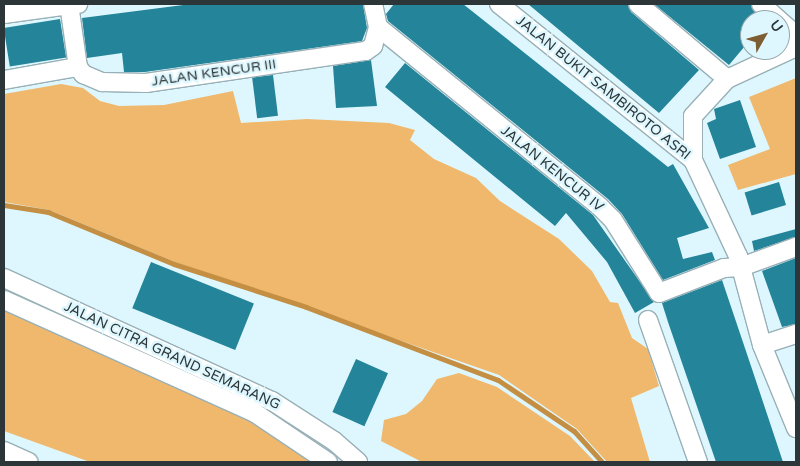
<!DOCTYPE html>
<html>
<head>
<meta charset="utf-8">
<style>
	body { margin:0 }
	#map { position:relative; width:800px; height:466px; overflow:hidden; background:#def7fe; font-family:"Varela Round",sans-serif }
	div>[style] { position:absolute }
	.green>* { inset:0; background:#efb86d }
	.stream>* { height:5px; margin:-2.5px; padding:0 2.5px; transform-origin:2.5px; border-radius:2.5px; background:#c48f42 }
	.building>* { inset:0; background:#248499; transform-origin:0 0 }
	.roads { filter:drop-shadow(1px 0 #98b0b6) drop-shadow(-1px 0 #98b0b6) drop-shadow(0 1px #98b0b6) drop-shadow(0 -1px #98b0b6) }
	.minor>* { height:18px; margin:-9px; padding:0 9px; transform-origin:9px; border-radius:9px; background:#fff }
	span { translate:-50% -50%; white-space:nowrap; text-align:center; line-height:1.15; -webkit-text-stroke:5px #def7fe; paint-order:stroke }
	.street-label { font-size:14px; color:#2c3638 }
	.frame { position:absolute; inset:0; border:5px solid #2c3638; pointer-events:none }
	.north { position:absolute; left:740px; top:10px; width:50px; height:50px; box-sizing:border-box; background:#def7fe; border:1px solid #97aaaf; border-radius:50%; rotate:52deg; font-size:14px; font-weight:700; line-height:20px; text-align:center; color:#2c3638 }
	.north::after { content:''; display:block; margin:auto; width:18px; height:22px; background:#7c5e32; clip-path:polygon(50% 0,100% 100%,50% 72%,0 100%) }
</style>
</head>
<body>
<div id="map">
	<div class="green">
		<i style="clip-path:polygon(796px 78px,796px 174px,738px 190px,728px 165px,770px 149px,749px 97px)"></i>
		<i style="clip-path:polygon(61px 84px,83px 88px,100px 101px,119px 106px,164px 105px,233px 91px,241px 123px,307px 119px,389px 123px,415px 130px,410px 140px,434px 159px,476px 178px,500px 201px,559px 239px,592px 271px,610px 302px,618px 303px,632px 338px,648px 349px,659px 386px,631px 398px,650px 462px,607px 462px,577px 429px,499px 375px,175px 262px,49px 210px,4px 202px,4px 94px)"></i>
		<i style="clip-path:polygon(4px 309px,249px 419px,313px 462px,90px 462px,4px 431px)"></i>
		<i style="clip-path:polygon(459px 373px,497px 387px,570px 436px,595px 462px,422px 462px,381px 441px,384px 420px,406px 414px,422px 401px,437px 379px)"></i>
	</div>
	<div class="stream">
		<i style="left:4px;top:205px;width:45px;rotate:9deg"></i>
		<i style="left:48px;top:212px;width:136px;rotate:22.4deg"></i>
		<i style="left:174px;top:264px;width:139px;rotate:18deg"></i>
		<i style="left:306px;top:307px;width:205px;rotate:20.8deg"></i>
		<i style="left:498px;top:380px;width:92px;rotate:33.9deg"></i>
		<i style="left:574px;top:431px;width:42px;rotate:47.9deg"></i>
	</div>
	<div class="building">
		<i style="clip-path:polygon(191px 4px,363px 4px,367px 28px,362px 41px,145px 72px,124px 72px,122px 53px,87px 58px,82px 18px)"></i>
		<i style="clip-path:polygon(394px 4px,463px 4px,668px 167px,673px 164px,709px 228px,677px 238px,683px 259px,712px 252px,715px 260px,663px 280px,622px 214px,608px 199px,388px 21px,386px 14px)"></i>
		<i style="clip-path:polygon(528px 4px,628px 4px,631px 12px,699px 70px,659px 113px)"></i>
		<i style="clip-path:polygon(654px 4px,751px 4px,763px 20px,750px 20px,750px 40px,729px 65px)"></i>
		<i style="left:60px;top:19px;width:39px;height:57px;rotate:81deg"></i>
		<i style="clip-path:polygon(371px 60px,377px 106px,336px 108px,333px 66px)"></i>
		<i style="clip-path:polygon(405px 63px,593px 215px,654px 302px,635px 313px,607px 262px,566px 213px,555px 226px,385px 87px)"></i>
		<i style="left:273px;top:75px;width:41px;height:21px;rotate:83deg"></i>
		<i style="clip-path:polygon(740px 100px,756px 147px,720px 159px,707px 123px,716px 119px,714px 109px)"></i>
		<i style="left:779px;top:182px;width:24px;height:36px;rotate:73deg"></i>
		<i style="clip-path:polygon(796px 229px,796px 237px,754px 251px,752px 241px)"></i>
		<i style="clip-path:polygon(796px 258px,796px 324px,782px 327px,762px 271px)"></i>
		<i style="left:151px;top:262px;width:111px;height:50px;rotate:22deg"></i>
		<i style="clip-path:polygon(722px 280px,752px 369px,783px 462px,716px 462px,668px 322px,662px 303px)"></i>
		<i style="left:356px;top:359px;width:35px;height:58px;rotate:24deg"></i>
	</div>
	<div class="roads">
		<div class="minor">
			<i style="left:69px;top:4px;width:64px;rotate:81.9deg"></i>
			<i style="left:78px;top:67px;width:9px;rotate:54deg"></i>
			<i style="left:83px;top:74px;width:21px;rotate:23deg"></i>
			<i style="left:102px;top:82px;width:44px;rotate:1.3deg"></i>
			<i style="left:146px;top:83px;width:222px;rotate:-8.3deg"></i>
			<i style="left:366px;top:51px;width:9px;rotate:-36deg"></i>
			<i style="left:373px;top:46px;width:20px;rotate:-75deg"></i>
			<i style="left:378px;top:27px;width:24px;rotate:-102deg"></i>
			<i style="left:499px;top:4px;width:249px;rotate:38.8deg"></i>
			<i style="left:693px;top:160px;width:106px;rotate:64.9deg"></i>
			<i style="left:738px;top:256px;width:92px;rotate:74.9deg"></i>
			<i style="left:762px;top:345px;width:90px;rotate:67.7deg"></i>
			<i style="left:638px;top:4px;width:116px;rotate:40.1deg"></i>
			<i style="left:761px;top:4px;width:24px;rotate:42deg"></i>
			<i style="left:4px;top:14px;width:75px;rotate:-7.7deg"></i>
			<i style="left:780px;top:21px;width:21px;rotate:41deg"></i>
			<i style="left:378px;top:27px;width:286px;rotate:39deg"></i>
			<i style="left:600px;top:207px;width:18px;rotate:45deg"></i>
			<i style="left:613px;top:220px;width:86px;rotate:57.8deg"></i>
			<i style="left:659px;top:293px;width:70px;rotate:-21deg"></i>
			<i style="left:724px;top:268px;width:17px;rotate:-3deg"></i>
			<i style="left:741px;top:267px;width:59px;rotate:-20deg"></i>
			<i style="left:4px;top:80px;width:75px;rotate:-10deg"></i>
			<i style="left:693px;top:160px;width:44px;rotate:-90deg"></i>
			<i style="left:693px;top:116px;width:50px;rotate:-47.4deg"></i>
			<i style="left:727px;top:79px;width:76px;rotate:-24.9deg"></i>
			<i style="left:4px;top:278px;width:295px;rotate:24.7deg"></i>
			<i style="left:272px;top:401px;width:74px;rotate:32.8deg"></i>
			<i style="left:334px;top:441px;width:32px;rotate:41deg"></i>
			<i style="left:4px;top:300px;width:275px;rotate:24.2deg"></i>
			<i style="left:255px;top:413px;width:88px;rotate:33.9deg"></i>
			<i style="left:648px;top:320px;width:151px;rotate:70.6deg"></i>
			<i style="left:762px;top:345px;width:36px;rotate:-18deg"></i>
			<i style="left:4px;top:451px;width:27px;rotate:24deg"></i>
		</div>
	</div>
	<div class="street-label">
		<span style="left:214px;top:73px;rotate:-8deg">JALAN KENCUR III</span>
		<span style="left:603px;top:88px;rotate:39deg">JALAN BUKIT SAMBIROTO ASRI</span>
		<span style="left:552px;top:169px;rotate:39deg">JALAN KENCUR IV</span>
		<span style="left:172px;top:356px;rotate:25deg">JALAN CITRA GRAND SEMARANG</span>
	</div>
	<div class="frame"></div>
	<div class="north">U</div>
</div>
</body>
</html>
